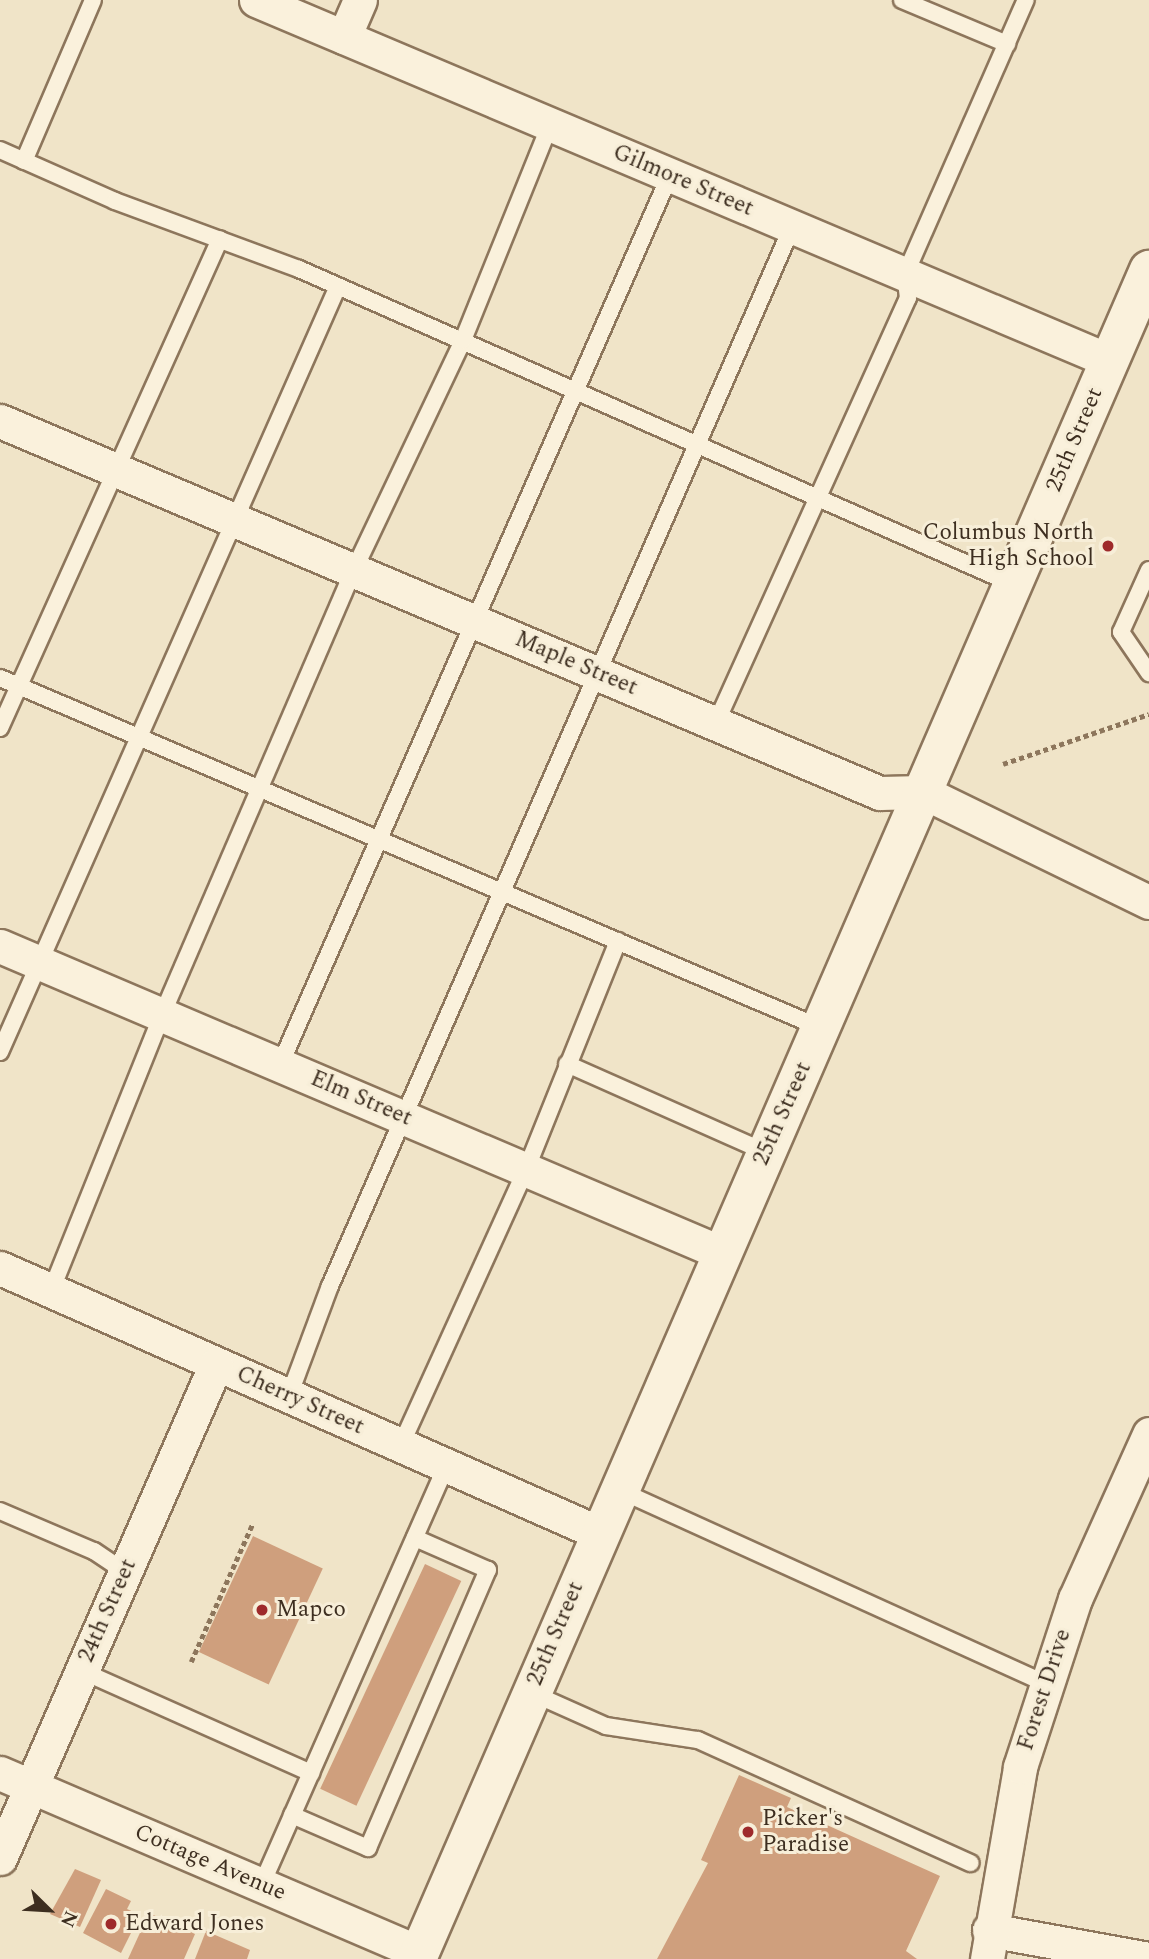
<!DOCTYPE html>
<html>
<head>
<meta charset="utf-8">
<style>
	body { margin:0 }
	#map { position:relative; width:1149px; height:1959px; overflow:hidden; background:#f0e4c8; font-family:Spectral,serif }
	div>[style] { position:absolute }
	.building>* { inset:0; background:#cf9f7d; transform-origin:0 0 }
	.path>* { height:4.5px; margin-top:-2.25px; transform-origin:0; background:repeating-linear-gradient(90deg,#8d765c 0 5px,transparent 0 8.5px) }
	.roads { filter:drop-shadow(2px 0 #8d765c) drop-shadow(-2px 0 #8d765c) drop-shadow(0 2px #8d765c) drop-shadow(0 -2px #8d765c) }
	.lane>* { height:16px; margin:-8px; padding:0 8px; transform-origin:8px; border-radius:8px; background:#faf1dc }
	.street>* { height:33px; margin:-16.5px; padding:0 16.5px; transform-origin:16.5px; border-radius:16.5px; background:#faf1dc }
	.secondary>* { height:38px; margin:-19px; padding:0 19px; transform-origin:19px; border-radius:19px; background:#faf1dc }
	.dots>* { width:19px; height:19px; translate:-50% -50%; box-sizing:border-box; border:4px solid #f7eed8; border-radius:50% }
	span { translate:-50% -50%; white-space:nowrap; text-align:center; line-height:1.15; -webkit-text-stroke:6px #f7eed8; paint-order:stroke }
	.street-label { font-size:23px; color:#3d2e20 }
	.poi-label { font-size:23px; color:#3d2e20 }
	.right { translate:-100% -50%; text-align:right }
	.left { translate:0 -50%; text-align:left }
	.north { position:absolute; left:14px; top:1875px; width:70px; height:70px; -webkit-text-stroke:5px #f7eed8; paint-order:stroke; rotate:114deg; font-size:19px; font-weight:700; line-height:28px; text-align:center; color:#3d2e20 }
	.north::after { content:''; display:block; margin:auto; width:24px; height:32px; background:#3d2e20; clip-path:polygon(50% 0,100% 100%,50% 72%,0 100%) }
</style>
</head>
<body>
<div id="map">
	<div class="building">
		<i style="left:253px;top:1536px;width:77px;height:128px;rotate:25deg"></i>
		<i style="left:425px;top:1564px;width:40px;height:248px;rotate:25deg"></i>
		<i style="clip-path:polygon(739px 1775px,791px 1798px,787px 1807px,940px 1876px,906px 1951px,917px 1959px,657px 1959px,708px 1863px,701px 1860px)"></i>
		<i style="clip-path:polygon(75px 1869px,101px 1880px,80px 1927px,50px 1914px)"></i>
		<i style="clip-path:polygon(106px 1889px,131px 1901px,127px 1909px,140px 1915px,121px 1953px,83px 1933px)"></i>
		<i style="clip-path:polygon(149px 1913px,195px 1934px,184px 1959px,128px 1959px)"></i>
		<i style="clip-path:polygon(206px 1931px,250px 1950px,247px 1959px,195px 1959px)"></i>
	</div>
	<div class="path">
		<i style="left:1003px;top:764px;width:154px;rotate:-18.9deg"></i>
		<i style="left:191px;top:1662px;width:152px;rotate:-66deg"></i>
	</div>
	<div class="roads">
		<div class="lane">
			<i style="left:902px;top:0;width:114px;rotate:22.7deg"></i>
			<i style="left:0;top:150px;width:126px;rotate:23.9deg"></i>
			<i style="left:115px;top:201px;width:196px;rotate:20.3deg"></i>
			<i style="left:299px;top:269px;width:780px;rotate:23.81deg"></i>
			<i style="left:24px;top:161px;width:175px;rotate:-66.8deg"></i>
			<i style="left:1149px;top:570px;width:68px;rotate:114.3deg"></i>
			<i style="left:1121px;top:632px;width:50px;rotate:55.7deg"></i>
			<i style="left:0;top:678px;width:892px;rotate:23.09deg"></i>
			<i style="left:716px;top:723px;width:466px;rotate:-65.7deg"></i>
			<i style="left:908px;top:298px;width:23px;rotate:-97deg"></i>
			<i style="left:905px;top:275px;width:300px;rotate:-66.3deg"></i>
			<i style="left:0;top:728px;width:536px;rotate:-65.78deg"></i>
			<i style="left:0;top:1052px;width:837px;rotate:-66.19deg"></i>
			<i style="left:567px;top:1064px;width:218px;rotate:23.9deg"></i>
			<i style="left:280px;top:1065px;width:972px;rotate:-66.34deg"></i>
			<i style="left:51px;top:1291px;width:297px;rotate:-68.1deg"></i>
			<i style="left:162px;top:1015px;width:485px;rotate:-66.7deg"></i>
			<i style="left:354px;top:570px;width:255px;rotate:-64.6deg"></i>
			<i style="left:463px;top:340px;width:232px;rotate:-68deg"></i>
			<i style="left:289px;top:1396px;width:117px;rotate:-69.6deg"></i>
			<i style="left:330px;top:1286px;width:1155px;rotate:-66.43deg"></i>
			<i style="left:401px;top:1445px;width:302px;rotate:-65.6deg"></i>
			<i style="left:526px;top:1170px;width:247px;rotate:-68.1deg"></i>
			<i style="left:619px;top:1490px;width:470px;rotate:24.4deg"></i>
			<i style="left:0;top:1511px;width:102px;rotate:23.1deg"></i>
			<i style="left:94px;top:1551px;width:37px;rotate:34deg"></i>
			<i style="left:82px;top:1671px;width:251px;rotate:24deg"></i>
			<i style="left:532px;top:1693px;width:81px;rotate:24deg"></i>
			<i style="left:606px;top:1726px;width:93px;rotate:8.7deg"></i>
			<i style="left:698px;top:1740px;width:299px;rotate:24.3deg"></i>
			<i style="left:292px;top:1815px;width:83px;rotate:23.5deg"></i>
			<i style="left:368px;top:1848px;width:303px;rotate:-66.7deg"></i>
			<i style="left:488px;top:1570px;width:80px;rotate:-156.3deg"></i>
			<i style="left:261px;top:1886px;width:459px;rotate:-66.2deg"></i>
		</div>
		<div class="street">
			<i style="left:256px;top:0;width:927px;rotate:22.91deg"></i>
			<i style="left:344px;top:37px;width:40px;rotate:-66.6deg"></i>
			<i style="left:0;top:421px;width:955px;rotate:22.92deg"></i>
			<i style="left:880px;top:793px;width:43px;rotate:-1.3deg"></i>
			<i style="left:923px;top:792px;width:251px;rotate:26deg"></i>
			<i style="left:0;top:946px;width:785px;rotate:23.04deg"></i>
			<i style="left:0;top:1268px;width:655px;rotate:23.86deg"></i>
			<i style="left:0;top:1773px;width:457px;rotate:23.2deg"></i>
			<i style="left:0;top:1858px;width:539px;rotate:-66.38deg"></i>
			<i style="left:989px;top:1930px;width:162px;rotate:10.3deg"></i>
			<i style="left:987px;top:1959px;width:195px;rotate:-80.2deg"></i>
			<i style="left:1020px;top:1767px;width:177px;rotate:-71.9deg"></i>
			<i style="left:1075px;top:1599px;width:181px;rotate:-65.8deg"></i>
		</div>
		<div class="secondary">
			<i style="left:417px;top:1959px;width:1841px;rotate:-66.57deg"></i>
		</div>
	</div>
	<div class="dots">
		<i style="left:1108px;top:546px;background:#9e2a2b"></i>
		<i style="left:262px;top:1610px;background:#9e2a2b"></i>
		<i style="left:748px;top:1832px;background:#9e2a2b"></i>
		<i style="left:111px;top:1924px;background:#9e2a2b"></i>
	</div>
	<div class="street-label">
		<span style="left:683px;top:181px;rotate:23deg">Gilmore Street</span>
		<span style="left:1075px;top:440px;rotate:-67deg">25th Street</span>
		<span style="left:576px;top:664px;rotate:23deg">Maple Street</span>
		<span style="left:361px;top:1099px;rotate:23deg">Elm Street</span>
		<span style="left:783px;top:1114px;rotate:-66deg">25th Street</span>
		<span style="left:300px;top:1401px;rotate:24deg">Cherry Street</span>
		<span style="left:108px;top:1611px;rotate:-66deg">24th Street</span>
		<span style="left:556px;top:1634px;rotate:-67deg">25th Street</span>
		<span style="left:1045px;top:1690px;rotate:-72deg">Forest Drive</span>
		<span style="left:210px;top:1863px;rotate:23deg">Cottage Avenue</span>
	</div>
	<div class="poi-label">
		<span class="right" style="left:1094px;top:546px">Columbus North<br>High School</span>
		<span class="left" style="left:276px;top:1610px">Mapco</span>
		<span class="left" style="left:762px;top:1832px">Picker's<br>Paradise</span>
		<span class="left" style="left:125px;top:1924px">Edward Jones</span>
	</div>
	<div class="north">N</div>
</div>
</body>
</html>
